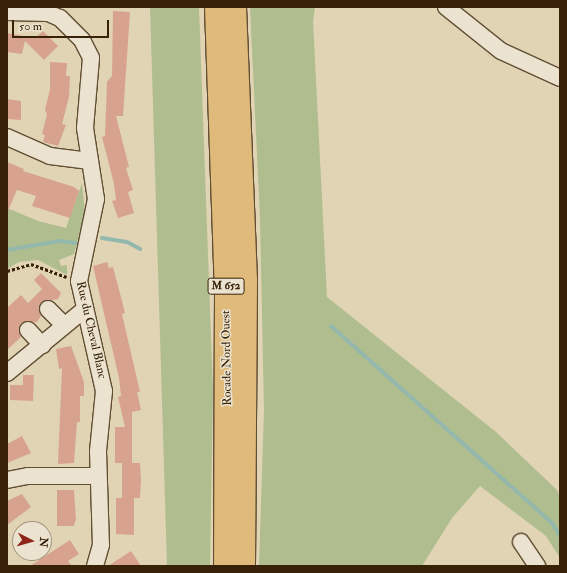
<!DOCTYPE html>
<html>
<head>
<meta charset="utf-8">
<style>
	body { margin:0 }
	#map { position:relative; width:567px; height:573px; overflow:hidden; background:#e0d4b5; font-family:"IM FELL Double Pica",serif }
	div>[style] { position:absolute }
	.green>* { inset:0; background:#b0bd8f }
	.stream>* { height:4px; margin:-2px; padding:0 2px; transform-origin:2px; border-radius:2px; background:#94b8ac }
	.building>* { inset:0; background:#d7a38f }
	.path>* { height:2.5px; margin-top:-1.25px; transform-origin:0; background:repeating-linear-gradient(90deg,#372208 0 3px,transparent 0 5px) }
	.roads { filter:drop-shadow(1px 0 #614e33) drop-shadow(-1px 0 #614e33) drop-shadow(0 1px #614e33) drop-shadow(0 -1px #614e33) }
	.minor>* { height:16px; margin:-8px; padding:0 8px; transform-origin:8px; border-radius:8px; background:#ebe3cf }
	.highway>* { height:22px; margin:-11px; padding:0 11px; transform-origin:11px; border-radius:11px; background:#e0ba7a }
	span { translate:-50% -50%; white-space:nowrap; text-align:center; line-height:1.15; -webkit-text-stroke:3px #ebe3cf; paint-order:stroke }
	.shield-label span { padding:1px 3px; background:#ebe3cf; border:1px solid; border-radius:3px; -webkit-text-stroke-width:0 }
	.shield-label { font-size:11px; color:#372208; font-weight:700 }
	.street-label { font-size:12px; color:#372208 }
	.frame { position:absolute; inset:0; border:8px solid #372208; pointer-events:none }
	.north { position:absolute; left:12px; top:521px; width:40px; height:40px; box-sizing:border-box; background:#ebe3cf; border:1px solid #a3967f; border-radius:50%; rotate:96deg; font-size:11px; font-weight:700; line-height:16px; text-align:center; color:#372208 }
	.north::after { content:''; display:block; margin:auto; width:14px; height:18px; background:#8f2418; clip-path:polygon(50% 0,100% 100%,50% 72%,0 100%) }
	.scale { position:absolute; left:12px; top:20px; width:97px; height:18px; box-sizing:border-box; border:2px solid #372208; border-top:0; padding-left:5px; font-size:12px; line-height:14px; white-space:nowrap; color:#372208; -webkit-text-stroke:3px #ebe3cf; paint-order:stroke }
</style>
</head>
<body>
<div id="map">
	<div class="green">
		<i style="clip-path:polygon(150px 7px,199px 7px,213px 392px,210px 566px,167px 566px)"></i>
		<i style="clip-path:polygon(250px 7px,315px 7px,313px 21px,327px 297px,496px 432px,557px 490px,560px 497px,560px 558px,546px 536px,480px 486px,452px 518px,422px 566px,259px 566px,264px 410px,260px 219px)"></i>
		<i style="clip-path:polygon(82px 183px,85px 213px,74px 254px,59px 260px,61px 266px,67px 265px,67px 275px,38px 260px,19px 262px,7px 269px,7px 208px,38px 221px,66px 228px)"></i>
	</div>
	<div class="stream">
		<i style="left:102px;top:238px;width:25px;rotate:9deg"></i>
		<i style="left:127px;top:242px;width:15px;rotate:28deg"></i>
		<i style="left:7px;top:250px;width:53px;rotate:-9.8deg"></i>
		<i style="left:59px;top:241px;width:17px;rotate:7deg"></i>
		<i style="left:331px;top:326px;width:296px;rotate:41.7deg"></i>
		<i style="left:552px;top:523px;width:15px;rotate:58deg"></i>
	</div>
	<div class="building">
		<i style="clip-path:polygon(113px 11px,130px 12px,123px 116px,116px 116px,129px 167px,126px 168px,133px 190px,128px 192px,134px 213px,118px 218px,112px 201px,116px 200px,114px 184px,102px 137px,105px 136px,107px 82px,112px 76px)"></i>
		<i style="clip-path:polygon(43px 31px,58px 46px,44px 60px,25px 41px,22px 54px,7px 52px,7px 33px,35px 38px)"></i>
		<i style="clip-path:polygon(50px 62px,67px 63px,66px 76px,70px 76px,69px 97px,62px 124px,66px 125px,58px 146px,43px 142px,45px 135px,42px 134px,47px 114px,45px 110px,50px 89px)"></i>
		<i style="clip-path:polygon(7px 99px,21px 101px,21px 120px,7px 119px)"></i>
		<i style="clip-path:polygon(7px 162px,24px 169px,23px 171px,74px 187px,79px 191px,70px 218px,32px 206px,36px 196px,17px 190px,7px 213px)"></i>
		<i style="clip-path:polygon(107px 262px,109px 268px,113px 267px,122px 301px,125px 313px,122px 314px,140px 392px,137px 392px,141px 410px,132px 412px,132px 463px,140px 463px,141px 480px,140px 498px,134px 498px,134px 535px,116px 534px,116px 498px,122px 498px,122px 463px,115px 463px,115px 427px,125px 427px,118px 397px,121px 396px,119px 378px,93px 266px)"></i>
		<i style="clip-path:polygon(41px 273px,61px 293px,58px 299px,42px 302px,39px 307px,41px 316px,37px 322px,21px 323px,19px 332px,21px 337px,7px 350px,7px 308px,21px 295px,28px 303px,42px 289px,34px 280px)"></i>
		<i style="clip-path:polygon(71px 346px,84px 382px,84px 396px,80px 396px,80px 422px,77px 422px,74px 463px,58px 464px,62px 368px,59px 369px,56px 349px)"></i>
		<i style="clip-path:polygon(23px 375px,34px 375px,33px 401px,10px 400px,10px 385px,23px 385px)"></i>
		<i style="clip-path:polygon(22px 436px,31px 453px,7px 463px,7px 444px)"></i>
		<i style="clip-path:polygon(57px 490px,74px 490px,76px 519px,74px 526px,57px 526px)"></i>
		<i style="clip-path:polygon(22px 494px,31px 507px,7px 525px,7px 501px)"></i>
		<i style="clip-path:polygon(70px 540px,79px 554px,68px 561px,72px 566px,30px 566px)"></i>
		<i style="clip-path:polygon(131px 551px,141px 566px,108px 566px)"></i>
	</div>
	<div class="path">
		<i style="left:7px;top:271px;width:25px;rotate:-16deg"></i>
		<i style="left:31px;top:264px;width:38px;rotate:20deg"></i>
	</div>
	<div class="roads">
		<div class="minor">
			<i style="left:446px;top:7px;width:70px;rotate:38.7deg"></i>
			<i style="left:501px;top:51px;width:65px;rotate:24.6deg"></i>
			<i style="left:7px;top:12px;width:41px;rotate:1.4deg"></i>
			<i style="left:48px;top:13px;width:13px;rotate:23deg"></i>
			<i style="left:60px;top:18px;width:31px;rotate:45deg"></i>
			<i style="left:82px;top:40px;width:20px;rotate:63deg"></i>
			<i style="left:91px;top:58px;width:70px;rotate:94.9deg"></i>
			<i style="left:85px;top:128px;width:72px;rotate:81.2deg"></i>
			<i style="left:96px;top:199px;width:84px;rotate:101.7deg"></i>
			<i style="left:79px;top:281px;width:113px;rotate:77.2deg"></i>
			<i style="left:104px;top:391px;width:60px;rotate:95.7deg"></i>
			<i style="left:98px;top:451px;width:94px;rotate:88.2deg"></i>
			<i style="left:101px;top:545px;width:22px;rotate:106deg"></i>
			<i style="left:7px;top:137px;width:47px;rotate:23.8deg"></i>
			<i style="left:50px;top:156px;width:40px;rotate:7.1deg"></i>
			<i style="left:48px;top:309px;width:21px;rotate:45deg"></i>
			<i style="left:28px;top:330px;width:21px;rotate:47deg"></i>
			<i style="left:7px;top:373px;width:101px;rotate:-39.4deg"></i>
			<i style="left:7px;top:480px;width:21px;rotate:-11deg"></i>
			<i style="left:28px;top:476px;width:69px"></i>
			<i style="left:521px;top:542px;width:29px;rotate:56deg"></i>
		</div>
		<div class="highway">
			<i style="left:216px;top:7px;width:286px;rotate:88deg"></i>
			<i style="left:226px;top:293px;width:273px;rotate:90.2deg"></i>
			<i style="left:235px;top:7px;width:273px;rotate:87.7deg"></i>
			<i style="left:246px;top:280px;width:286px;rotate:90.4deg"></i>
		</div>
	</div>
	<div class="shield-label">
		<span style="left:226px;top:286px">M 652</span>
	</div>
	<div class="street-label">
		<span style="left:91px;top:330px;rotate:77deg">Rue du Cheval Blanc</span>
		<span style="left:227px;top:358px;rotate:-91deg">Rocade Nord Ouest</span>
	</div>
	<div class="frame"></div>
	<div class="north">N</div>
	<div class="scale">50 m</div>
</div>
</body>
</html>
